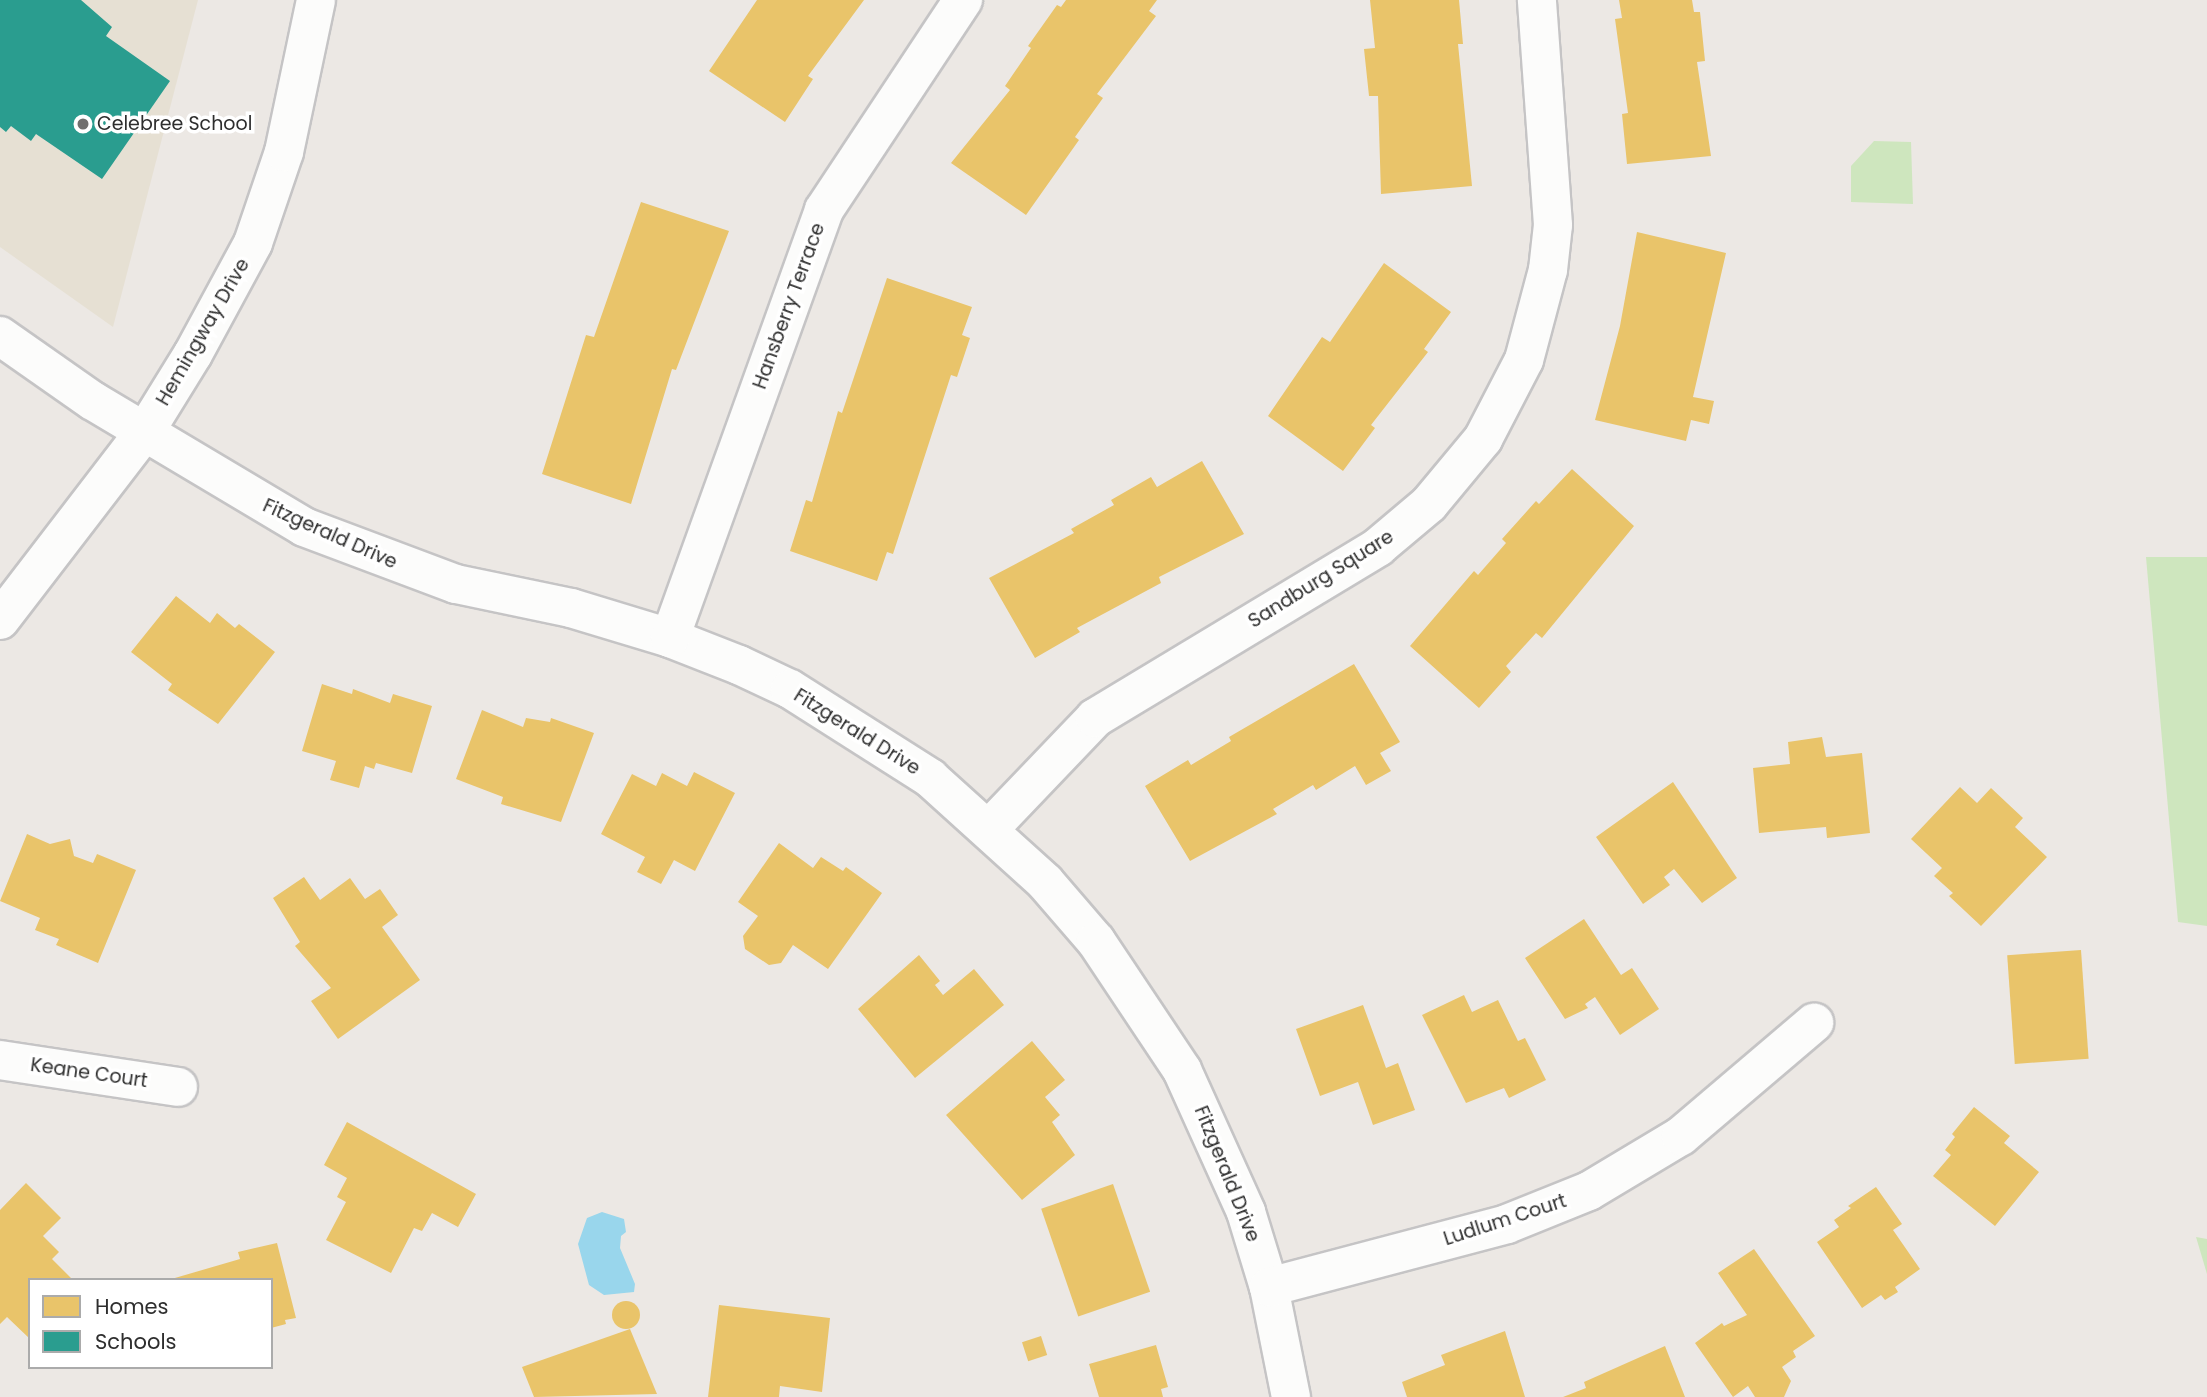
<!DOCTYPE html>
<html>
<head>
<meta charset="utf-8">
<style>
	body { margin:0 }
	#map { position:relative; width:2207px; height:1397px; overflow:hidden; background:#ece8e4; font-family:Poppins,sans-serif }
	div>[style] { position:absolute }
	.education>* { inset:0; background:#e6e0d3 }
	.green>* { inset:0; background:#cee6be }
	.water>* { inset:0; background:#99d6ec }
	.homes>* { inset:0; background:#e9c46a; transform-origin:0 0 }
	.round { border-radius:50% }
	.schools>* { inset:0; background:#2a9d8f }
	.roads { filter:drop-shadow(2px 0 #c5c4c5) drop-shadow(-2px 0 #c5c4c5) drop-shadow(0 2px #c5c4c5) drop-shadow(0 -2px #c5c4c5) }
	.street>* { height:38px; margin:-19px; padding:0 19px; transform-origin:19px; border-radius:19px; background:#fcfcfb }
	.secondary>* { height:38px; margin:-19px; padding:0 19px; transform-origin:19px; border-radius:19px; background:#fcfcfb }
	.dots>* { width:19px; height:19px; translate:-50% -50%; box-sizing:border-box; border:4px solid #fff; border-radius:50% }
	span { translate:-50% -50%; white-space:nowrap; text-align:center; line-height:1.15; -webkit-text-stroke:7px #fff; paint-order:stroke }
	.poi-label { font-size:19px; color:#2e2e2e }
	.left { translate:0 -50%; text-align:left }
	.street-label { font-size:19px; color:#2e2e2e }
	.legend { position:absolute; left:28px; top:1278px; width:245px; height:91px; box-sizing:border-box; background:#fff; border:2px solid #ababab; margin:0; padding:9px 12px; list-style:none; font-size:21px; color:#2e2e2e }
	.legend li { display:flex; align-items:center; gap:14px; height:35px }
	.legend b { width:35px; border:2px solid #ababab }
</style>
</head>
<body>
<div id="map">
	<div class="education">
		<i style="clip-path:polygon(0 0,198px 0,113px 327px,0 247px)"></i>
	</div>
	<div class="green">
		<i style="clip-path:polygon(1874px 141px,1911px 142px,1913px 204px,1851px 202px,1851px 166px)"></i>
		<i style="clip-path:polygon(2146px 557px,2207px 557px,2207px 926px,2178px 922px)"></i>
		<i style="clip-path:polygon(2196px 1237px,2207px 1239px,2207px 1274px)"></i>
	</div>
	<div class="water">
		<i style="clip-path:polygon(602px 1212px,624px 1219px,626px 1232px,621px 1236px,620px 1248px,635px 1284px,634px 1292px,604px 1295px,589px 1285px,578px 1244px,587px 1218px)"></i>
	</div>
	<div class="homes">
		<i style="clip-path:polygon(757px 0,864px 0,808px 76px,813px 79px,785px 122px,709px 71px)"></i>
		<i style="clip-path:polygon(1066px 0,1157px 0,1149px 11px,1156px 16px,1097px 94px,1103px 98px,1075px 137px,1079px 140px,1026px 215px,951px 163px,1010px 90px,1005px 86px,1031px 48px,1028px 46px,1057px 5px,1061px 7px)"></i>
		<i style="clip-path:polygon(1370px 0,1459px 0,1463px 44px,1458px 44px,1472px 186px,1381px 194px,1378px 96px,1369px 96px,1364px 49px,1375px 48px)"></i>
		<i style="clip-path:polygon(1619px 0,1692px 0,1694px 12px,1700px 12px,1705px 61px,1697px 62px,1711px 156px,1627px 164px,1622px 114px,1628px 113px,1615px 19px,1622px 18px)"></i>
		<i style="clip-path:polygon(641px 202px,729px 231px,676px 370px,672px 369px,631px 504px,542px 474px,586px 335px,594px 337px)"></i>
		<i style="clip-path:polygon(1637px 232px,1726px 253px,1693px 397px,1714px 401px,1709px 424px,1691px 420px,1686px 441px,1595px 420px,1620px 326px)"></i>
		<i style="clip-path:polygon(1384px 263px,1451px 312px,1424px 349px,1428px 352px,1371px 425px,1375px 428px,1343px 471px,1268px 416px,1322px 337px,1330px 342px)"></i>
		<i style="clip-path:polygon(887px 278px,972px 307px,962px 335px,970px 338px,957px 377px,951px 375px,893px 554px,887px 552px,877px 581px,790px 551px,806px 500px,812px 502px,838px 411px,842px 413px)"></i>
		<i style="clip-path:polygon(1202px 461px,1244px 534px,1159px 577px,1161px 583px,1077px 628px,1080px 632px,1035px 658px,989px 578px,1074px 533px,1071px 529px,1114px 505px,1111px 500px,1151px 477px,1157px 487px)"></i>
		<i style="clip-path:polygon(1572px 469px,1634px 526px,1542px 638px,1536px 633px,1506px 666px,1511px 672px,1479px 708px,1410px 646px,1474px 571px,1478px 575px,1506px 543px,1502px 539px,1536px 501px,1539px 504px)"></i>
		<i style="clip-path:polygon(176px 596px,210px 623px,217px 613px,235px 628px,239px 624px,275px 652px,218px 724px,168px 690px,172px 684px,131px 652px)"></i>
		<i style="clip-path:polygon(1354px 664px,1400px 742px,1380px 753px,1391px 771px,1366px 785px,1355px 766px,1316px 790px,1313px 785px,1273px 809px,1277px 814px,1190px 861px,1145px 786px,1188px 760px,1191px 765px,1231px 741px,1229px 737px)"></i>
		<i style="clip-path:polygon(322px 684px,352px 694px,353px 689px,390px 703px,393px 694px,432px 706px,412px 773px,376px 763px,374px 769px,365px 766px,359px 788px,330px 780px,336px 761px,302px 751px)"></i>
		<i style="clip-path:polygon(482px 710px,523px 727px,526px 718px,550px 722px,551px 718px,594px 733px,561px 822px,501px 804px,503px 797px,456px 779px)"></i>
		<i style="clip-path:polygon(1822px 737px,1826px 757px,1862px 753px,1870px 833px,1827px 838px,1826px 827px,1759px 833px,1753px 768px,1790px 764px,1788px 742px)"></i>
		<i style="clip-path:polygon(694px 772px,735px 793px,695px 871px,674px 860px,661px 884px,637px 872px,645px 857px,601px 834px,632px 774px,656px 786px,662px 773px,687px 786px)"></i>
		<i style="clip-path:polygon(1673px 782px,1737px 878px,1702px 903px,1674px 869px,1664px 877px,1670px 885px,1643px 904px,1596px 837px)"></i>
		<i style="clip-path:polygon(1960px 787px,1977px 803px,1991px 788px,2023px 818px,2015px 827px,2047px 857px,1981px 926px,1949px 896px,1953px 893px,1934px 876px,1942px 868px,1911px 839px)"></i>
		<i style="clip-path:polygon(27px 834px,50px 844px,70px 839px,74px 856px,93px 863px,97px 854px,136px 870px,98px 963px,56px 945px,59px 939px,35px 930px,40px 918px,0 901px)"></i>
		<i style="clip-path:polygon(779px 843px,813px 868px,821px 857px,843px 871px,846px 867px,882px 893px,828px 969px,793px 945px,781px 963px,769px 965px,745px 949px,743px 936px,758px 916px,738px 902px)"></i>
		<i style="clip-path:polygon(304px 877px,320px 900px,350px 878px,365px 899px,380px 889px,398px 915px,382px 927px,420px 980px,338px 1039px,311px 1001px,331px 988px,295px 946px,300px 942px,273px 898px)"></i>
		<i style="clip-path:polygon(1584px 919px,1621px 975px,1632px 968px,1659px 1009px,1620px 1035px,1595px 997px,1585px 1004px,1588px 1008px,1565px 1019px,1525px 958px)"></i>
		<i style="left:2081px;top:950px;width:109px;height:74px;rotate:86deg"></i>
		<i style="clip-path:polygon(919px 955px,940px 981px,935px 985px,943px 995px,974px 969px,1004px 1005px,915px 1078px,858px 1009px)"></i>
		<i style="clip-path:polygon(1464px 995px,1472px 1012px,1498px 1000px,1518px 1041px,1525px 1038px,1546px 1080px,1509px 1098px,1504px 1088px,1466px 1103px,1422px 1015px)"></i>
		<i style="clip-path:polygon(1363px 1005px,1386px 1068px,1398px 1063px,1415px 1110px,1373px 1125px,1358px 1082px,1320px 1096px,1296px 1029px)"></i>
		<i style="clip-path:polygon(1032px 1041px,1065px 1080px,1045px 1097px,1060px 1115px,1052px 1122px,1075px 1155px,1022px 1200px,946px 1115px)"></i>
		<i style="clip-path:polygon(1974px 1107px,2010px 1136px,2004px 1143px,2039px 1172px,1995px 1226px,1933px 1176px,1951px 1155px,1945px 1150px,1955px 1137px,1952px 1134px)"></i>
		<i style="clip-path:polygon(347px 1122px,476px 1194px,458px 1227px,432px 1213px,422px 1231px,414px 1228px,391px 1273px,326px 1240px,346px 1202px,337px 1197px,347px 1178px,324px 1165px)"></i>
		<i style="clip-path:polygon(26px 1183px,61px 1218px,43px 1236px,59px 1252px,52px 1259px,73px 1280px,30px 1280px,30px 1339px,7px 1317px,0 1324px,0 1210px)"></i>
		<i style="left:1113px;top:1184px;width:114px;height:76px;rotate:71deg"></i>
		<i style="clip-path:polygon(1876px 1187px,1902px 1224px,1893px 1230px,1920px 1269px,1895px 1287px,1898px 1292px,1885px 1300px,1881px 1295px,1862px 1308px,1817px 1242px,1839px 1227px,1834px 1220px,1851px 1208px,1848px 1206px)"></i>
		<i style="clip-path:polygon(277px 1243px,296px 1318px,285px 1320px,286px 1324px,271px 1328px,271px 1280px,168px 1280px,240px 1259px,238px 1252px)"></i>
		<i style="clip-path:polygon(1754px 1249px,1815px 1336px,1793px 1351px,1796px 1357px,1782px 1367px,1791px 1381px,1784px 1397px,1755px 1397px,1748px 1386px,1733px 1397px,1695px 1343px,1722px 1323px,1724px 1326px,1747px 1315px,1718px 1273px)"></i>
		<i class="round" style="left:612px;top:1301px;width:28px;height:28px"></i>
		<i style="clip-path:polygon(719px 1305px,830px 1318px,822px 1392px,780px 1386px,779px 1397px,708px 1397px)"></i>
		<i style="clip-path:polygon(630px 1329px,657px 1394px,534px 1397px,522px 1367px)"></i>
		<i style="clip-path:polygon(1505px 1331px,1525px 1397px,1407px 1397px,1402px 1382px,1445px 1365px,1441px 1355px)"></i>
		<i style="left:1041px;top:1336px;width:20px;height:20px;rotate:72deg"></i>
		<i style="clip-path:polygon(1156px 1345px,1168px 1387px,1161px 1389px,1163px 1397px,1099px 1397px,1089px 1364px)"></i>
		<i style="clip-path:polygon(1665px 1346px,1685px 1397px,1563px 1397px,1586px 1388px,1584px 1382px)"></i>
	</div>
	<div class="schools">
		<i style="clip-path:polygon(0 0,81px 0,112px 27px,106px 36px,170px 81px,102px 179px,36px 134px,31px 141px,11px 126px,6px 132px,0 127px)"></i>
	</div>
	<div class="roads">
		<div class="street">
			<i style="left:0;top:336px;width:113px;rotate:35deg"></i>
			<i style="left:93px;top:401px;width:246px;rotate:30.8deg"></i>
			<i style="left:304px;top:527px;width:162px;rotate:20.6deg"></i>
			<i style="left:456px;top:584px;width:117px;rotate:11.8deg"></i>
			<i style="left:571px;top:608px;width:103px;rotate:16.9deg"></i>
			<i style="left:670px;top:638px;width:74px;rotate:21.4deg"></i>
			<i style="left:739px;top:665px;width:56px;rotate:25.2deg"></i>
			<i style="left:790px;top:689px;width:166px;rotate:32.4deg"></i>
			<i style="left:930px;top:778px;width:155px;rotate:42.1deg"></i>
			<i style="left:1045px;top:882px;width:78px;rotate:49.2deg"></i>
			<i style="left:1096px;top:941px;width:155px;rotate:56.3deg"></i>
			<i style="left:1182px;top:1070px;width:156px;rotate:65.7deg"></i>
			<i style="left:1246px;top:1212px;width:78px;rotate:73deg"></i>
			<i style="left:1269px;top:1287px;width:112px;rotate:78.7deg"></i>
			<i style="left:670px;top:638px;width:455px;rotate:-70.2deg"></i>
			<i style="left:824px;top:210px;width:252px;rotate:-56.5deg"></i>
			<i style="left:990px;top:828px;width:152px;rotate:-46.3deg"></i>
			<i style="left:1095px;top:718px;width:331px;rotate:-31.1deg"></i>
			<i style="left:1378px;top:547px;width:67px;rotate:-40.1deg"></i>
			<i style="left:1429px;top:504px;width:85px;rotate:-50.3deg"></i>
			<i style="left:1483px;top:439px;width:89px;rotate:-62.6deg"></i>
			<i style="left:1524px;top:360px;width:93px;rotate:-75.1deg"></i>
			<i style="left:1548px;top:270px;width:45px;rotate:-83.7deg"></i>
			<i style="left:1553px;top:225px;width:226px;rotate:-94.1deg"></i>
			<i style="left:0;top:1060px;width:180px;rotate:8.6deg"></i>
			<i style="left:1269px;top:1287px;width:246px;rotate:-14.8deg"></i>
			<i style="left:1507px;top:1224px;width:88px;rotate:-21.9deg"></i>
			<i style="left:1589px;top:1191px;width:107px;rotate:-30.9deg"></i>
			<i style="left:1681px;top:1136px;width:175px;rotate:-40.4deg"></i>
		</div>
		<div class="secondary">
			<i style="left:0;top:620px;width:240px;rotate:-52.5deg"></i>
			<i style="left:146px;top:430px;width:89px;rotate:-58.3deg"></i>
			<i style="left:193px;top:354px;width:126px;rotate:-61.6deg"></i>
			<i style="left:253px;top:243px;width:96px;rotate:-71.2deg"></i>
			<i style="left:284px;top:152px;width:155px;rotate:-78.1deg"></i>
		</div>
	</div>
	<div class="dots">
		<i style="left:83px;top:124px;background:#706f6e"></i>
	</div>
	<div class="poi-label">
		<span class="left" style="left:97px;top:124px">Celebree School</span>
	</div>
	<div class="street-label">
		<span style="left:789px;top:306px;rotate:-70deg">Hansberry Terrace</span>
		<span style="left:203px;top:332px;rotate:-60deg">Hemingway Drive</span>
		<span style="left:330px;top:534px;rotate:24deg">Fitzgerald Drive</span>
		<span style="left:1321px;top:579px;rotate:-32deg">Sandburg Square</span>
		<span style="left:857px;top:732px;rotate:32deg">Fitzgerald Drive</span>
		<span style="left:89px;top:1073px;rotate:8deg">Keane Court</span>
		<span style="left:1227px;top:1174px;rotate:68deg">Fitzgerald Drive</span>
		<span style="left:1505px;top:1220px;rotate:-18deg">Ludlum Court</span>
	</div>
	<ul class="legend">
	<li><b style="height:19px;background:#e9c46a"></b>Homes</li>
	<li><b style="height:19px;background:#2a9d8f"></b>Schools</li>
	</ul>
</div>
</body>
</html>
